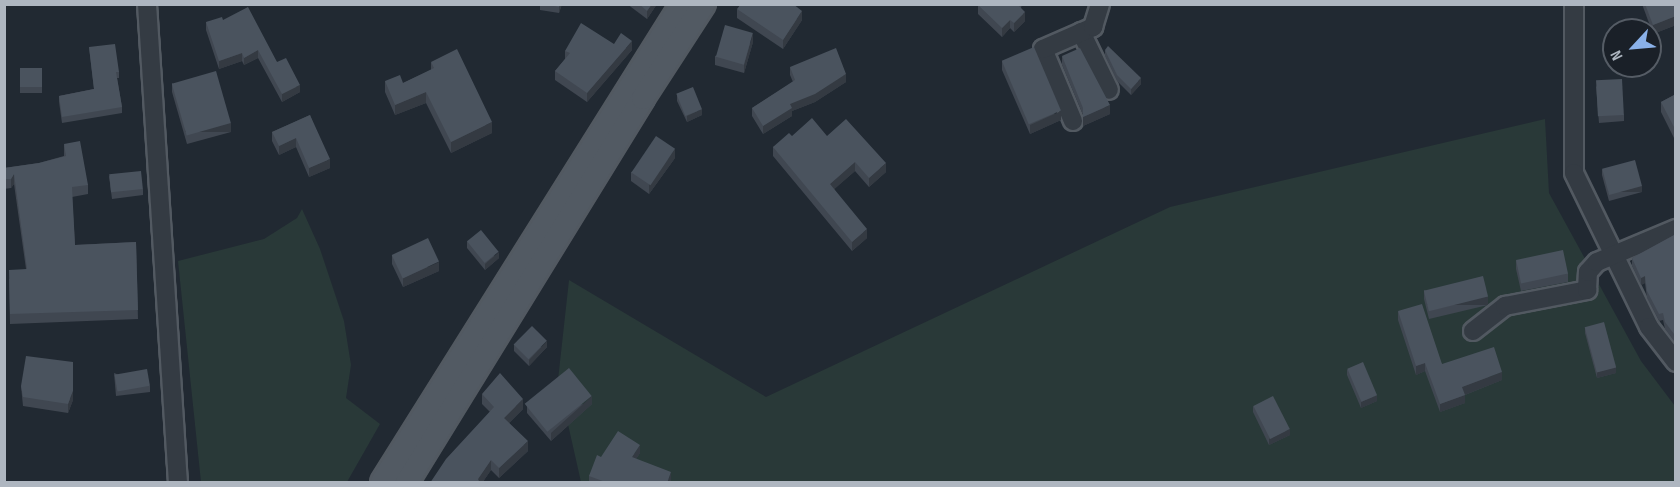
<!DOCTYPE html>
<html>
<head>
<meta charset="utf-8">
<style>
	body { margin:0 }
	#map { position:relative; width:1680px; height:487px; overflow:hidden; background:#212932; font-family:"Sofia Sans Condensed",sans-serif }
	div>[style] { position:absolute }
	.green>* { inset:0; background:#293938 }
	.roads { filter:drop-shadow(2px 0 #525961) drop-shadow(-2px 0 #525961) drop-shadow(0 2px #525961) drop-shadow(0 -2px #525961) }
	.minor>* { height:18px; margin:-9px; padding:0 9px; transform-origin:9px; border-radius:9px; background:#343b43 }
	.major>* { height:22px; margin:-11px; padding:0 11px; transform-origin:11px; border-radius:11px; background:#525a63 }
	.wall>* { inset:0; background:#404751; transform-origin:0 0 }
	.shaded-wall>* { inset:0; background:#343a42; transform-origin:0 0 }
	.building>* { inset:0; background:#4a535e; transform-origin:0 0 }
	span { translate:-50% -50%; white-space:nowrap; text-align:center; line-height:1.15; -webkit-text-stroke:4.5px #1a2028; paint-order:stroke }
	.frame { position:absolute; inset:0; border:6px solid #aeb6c0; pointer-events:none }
	.north { position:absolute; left:1602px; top:18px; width:60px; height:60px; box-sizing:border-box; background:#1a2028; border:2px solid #555c65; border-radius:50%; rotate:244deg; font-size:16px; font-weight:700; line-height:24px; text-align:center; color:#aeb6c0 }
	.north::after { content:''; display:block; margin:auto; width:21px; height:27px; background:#8ab1e9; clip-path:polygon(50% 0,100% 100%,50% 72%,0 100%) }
</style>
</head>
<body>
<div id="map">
	<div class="green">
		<i style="clip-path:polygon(1545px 119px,1549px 193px,1641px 361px,1675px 406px,1675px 482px,581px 482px,558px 380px,569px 280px,766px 397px,1170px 207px)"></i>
		<i style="clip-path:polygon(302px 209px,320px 249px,344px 321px,351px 365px,346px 398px,380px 424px,347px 482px,201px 482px,178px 261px,264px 239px,297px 218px)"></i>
	</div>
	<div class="roads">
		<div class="minor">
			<i style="left:147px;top:4px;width:479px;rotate:86.3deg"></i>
			<i style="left:1574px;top:4px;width:169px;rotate:90deg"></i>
			<i style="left:1574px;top:173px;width:171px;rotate:64deg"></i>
			<i style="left:1649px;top:327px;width:44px;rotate:52.4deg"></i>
			<i style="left:1081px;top:32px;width:64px;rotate:64.2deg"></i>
			<i style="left:1073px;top:121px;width:78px;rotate:-112.6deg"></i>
			<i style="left:1043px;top:49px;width:55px;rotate:-23.7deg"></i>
			<i style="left:1093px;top:27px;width:24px;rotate:-73deg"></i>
			<i style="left:1473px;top:331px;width:41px;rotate:-38deg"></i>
			<i style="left:1505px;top:306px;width:84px;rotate:-11deg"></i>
			<i style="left:1587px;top:290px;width:18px;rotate:-87deg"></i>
			<i style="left:1588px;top:272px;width:13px;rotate:-48deg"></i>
			<i style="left:1597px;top:262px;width:86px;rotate:-22.7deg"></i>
		</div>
		<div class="major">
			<i style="left:382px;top:482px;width:564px;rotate:-57.89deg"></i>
			<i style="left:407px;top:482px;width:451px;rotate:-58.4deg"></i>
			<i style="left:643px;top:98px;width:112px;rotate:-57deg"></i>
		</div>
	</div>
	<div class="wall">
		<i style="clip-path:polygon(540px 4px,562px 4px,559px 13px,540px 10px)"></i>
		<i style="clip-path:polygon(627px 4px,657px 4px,647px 19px)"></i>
		<i style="clip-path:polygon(1022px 4px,1021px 8px,1025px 21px,1014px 32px,1010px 28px,1002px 37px,978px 14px,978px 5px)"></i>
		<i style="clip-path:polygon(1642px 4px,1674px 4px,1676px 7px,1676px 25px,1653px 34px)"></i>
		<i style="clip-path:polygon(737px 9px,802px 20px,783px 49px,737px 18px)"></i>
		<i style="clip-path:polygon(223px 20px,277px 62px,300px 92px,282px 102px,258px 58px,244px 65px,242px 61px,219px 69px,206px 30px,206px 22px)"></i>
		<i style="clip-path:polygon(753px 42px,744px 73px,715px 65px,715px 56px)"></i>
		<i style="clip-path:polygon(614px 44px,632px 50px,587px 102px,555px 80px,555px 71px,565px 59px,565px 51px)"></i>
		<i style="clip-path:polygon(89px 47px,119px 72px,119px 78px,117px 78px,122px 107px,122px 113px,62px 123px,59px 102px,59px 96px,94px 89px)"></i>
		<i style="clip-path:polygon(1105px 50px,1141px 84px,1131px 95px,1117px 81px,1105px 56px)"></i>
		<i style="clip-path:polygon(1062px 56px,1110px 114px,1083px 126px,1083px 115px,1062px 65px)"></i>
		<i style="clip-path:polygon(1002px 61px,1061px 120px,1030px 134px,1002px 70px)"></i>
		<i style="clip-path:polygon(431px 62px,492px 133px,451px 153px,426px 103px,395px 115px,385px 92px,385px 81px,403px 83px,431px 70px)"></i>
		<i style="clip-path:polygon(790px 67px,846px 82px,815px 102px,792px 111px,792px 116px,763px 134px,752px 116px,752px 108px,793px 82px,790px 75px)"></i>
		<i style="left:20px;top:68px;width:22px;height:25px"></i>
		<i style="clip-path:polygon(172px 83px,231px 132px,187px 144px,172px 92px)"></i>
		<i style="clip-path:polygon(1596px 86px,1624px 115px,1624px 121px,1599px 123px)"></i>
		<i style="clip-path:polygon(1676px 94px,1676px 142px,1661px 112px,1661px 102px)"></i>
		<i style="clip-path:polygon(677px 95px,702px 115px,687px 122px,677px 101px)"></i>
		<i style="clip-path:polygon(310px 115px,330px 168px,309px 177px,296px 147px,279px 155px,272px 141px,272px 132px)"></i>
		<i style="clip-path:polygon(792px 136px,827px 136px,886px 172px,869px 187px,855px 171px,834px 189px,867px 238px,852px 251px,773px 156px,773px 147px)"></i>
		<i style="clip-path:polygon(64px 144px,88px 185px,88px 194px,72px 197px,75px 245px,136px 242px,138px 319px,10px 324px,9px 279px,26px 269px,14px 184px,11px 188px,4px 189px,4px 168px,39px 163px,64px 156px)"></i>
		<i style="clip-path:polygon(675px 158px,649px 194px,631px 181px,631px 172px)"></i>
		<i style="clip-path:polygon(1602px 169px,1642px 192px,1609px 201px,1602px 175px)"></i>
		<i style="clip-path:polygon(109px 176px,143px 189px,143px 195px,112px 199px)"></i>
		<i style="clip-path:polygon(1676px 234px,1676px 340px,1674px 341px,1665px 329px,1663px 320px,1659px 321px,1647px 298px,1645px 283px,1641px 285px,1632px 266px,1632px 258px)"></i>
		<i style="clip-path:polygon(467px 241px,499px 258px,485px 270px,467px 248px)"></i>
		<i style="clip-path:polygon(392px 255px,439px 271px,403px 287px,392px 264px)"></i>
		<i style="clip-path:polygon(1516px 260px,1568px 273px,1568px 282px,1521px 291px,1516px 269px)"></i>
		<i style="clip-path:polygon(1424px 290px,1488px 305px,1429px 319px,1424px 299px)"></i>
		<i style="clip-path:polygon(1398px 311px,1442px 364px,1502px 380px,1465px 395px,1465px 403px,1440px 412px,1425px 371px,1416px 375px,1398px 320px)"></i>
		<i style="clip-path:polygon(1585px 327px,1616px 373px,1597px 378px,1585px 333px)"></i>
		<i style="clip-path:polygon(514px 345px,547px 347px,529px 366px,514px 351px)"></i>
		<i style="clip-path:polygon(1347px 369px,1377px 401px,1361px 408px,1347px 375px)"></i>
		<i style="clip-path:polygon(114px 373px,150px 386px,150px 392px,116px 396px)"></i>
		<i style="clip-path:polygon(21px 386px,73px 400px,68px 413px,23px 406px)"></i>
		<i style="clip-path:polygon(482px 394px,523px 409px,509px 423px,528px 451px,499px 478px,491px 470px,482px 483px,430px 483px,490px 412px,482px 404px)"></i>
		<i style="clip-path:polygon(592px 404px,551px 441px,527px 413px,527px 406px)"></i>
		<i style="clip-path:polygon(1253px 406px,1290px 435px,1269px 445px,1253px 412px)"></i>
		<i style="clip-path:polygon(640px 453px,636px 459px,671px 480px,670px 483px,589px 483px,589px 476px,601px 457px)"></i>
	</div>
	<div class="shaded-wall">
		<i style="clip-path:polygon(560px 4px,562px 4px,559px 13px,559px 7px)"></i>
		<i style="clip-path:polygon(652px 4px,657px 4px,647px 19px,647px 11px)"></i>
		<i style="clip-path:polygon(802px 11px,802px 20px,783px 49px,783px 40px)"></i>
		<i style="clip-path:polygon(1025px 12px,1025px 21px,1014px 32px,1014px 23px)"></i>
		<i style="clip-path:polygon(1676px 16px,1676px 25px,1653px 34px,1653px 25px)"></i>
		<i style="clip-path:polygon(1010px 20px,1010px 28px,1002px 37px,1002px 28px)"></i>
		<i style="clip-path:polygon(753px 33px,753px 42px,744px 73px,744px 65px)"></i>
		<i style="clip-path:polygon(632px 41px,632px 50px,587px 102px,587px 93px)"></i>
		<i style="clip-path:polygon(258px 50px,258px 58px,244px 65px,244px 58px)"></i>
		<i style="clip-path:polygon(242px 53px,242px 61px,219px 69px,219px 61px)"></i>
		<i style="clip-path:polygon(846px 74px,846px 82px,815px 102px,792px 111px,792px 116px,763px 134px,763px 126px,790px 104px)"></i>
		<i style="clip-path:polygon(1141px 78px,1141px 84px,1131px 95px,1131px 89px)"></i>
		<i style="clip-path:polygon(300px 85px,300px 92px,282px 102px,282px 94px)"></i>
		<i style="clip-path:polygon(426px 92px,426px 103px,395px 115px,395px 105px)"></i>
		<i style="clip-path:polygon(1110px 105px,1110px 114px,1083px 126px,1083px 117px)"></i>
		<i style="clip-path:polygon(702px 109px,702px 115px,687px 122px,687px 116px)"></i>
		<i style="clip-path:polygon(1061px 111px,1061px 120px,1030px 134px,1030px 125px)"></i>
		<i style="clip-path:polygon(492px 122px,492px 133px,451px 153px,451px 142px)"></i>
		<i style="left:231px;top:123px;width:9px;height:46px;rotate:90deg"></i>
		<i style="clip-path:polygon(296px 138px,296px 147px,279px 155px,279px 146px)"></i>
		<i style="clip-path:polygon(675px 149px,675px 158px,649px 194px,649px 185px)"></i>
		<i style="clip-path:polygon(330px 159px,330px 168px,309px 177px,309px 168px)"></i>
		<i style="clip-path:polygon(855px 162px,855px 171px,830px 193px,830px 184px)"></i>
		<i style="clip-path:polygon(886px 163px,886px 172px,869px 187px,869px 178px)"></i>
		<i style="clip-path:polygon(14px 174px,14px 184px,11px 188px,11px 179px)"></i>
		<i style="left:1642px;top:186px;width:6px;height:34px;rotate:90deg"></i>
		<i style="clip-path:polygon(867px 229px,867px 238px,852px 251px,852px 242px)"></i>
		<i style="clip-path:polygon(499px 252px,499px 258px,485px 270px,485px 264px)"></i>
		<i style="clip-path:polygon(439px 262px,439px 271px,403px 287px,403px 278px)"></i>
		<i style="clip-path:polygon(1645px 276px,1645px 283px,1641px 285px,1641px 278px)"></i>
		<i style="left:1488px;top:296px;width:9px;height:61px;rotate:90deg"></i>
		<i style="clip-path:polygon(547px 341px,547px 347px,529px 366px,529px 360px)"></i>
		<i style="clip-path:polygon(1425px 363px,1425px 371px,1416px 375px,1416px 366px)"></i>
		<i style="clip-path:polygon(1616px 367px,1616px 373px,1597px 378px,1597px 372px)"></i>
		<i style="clip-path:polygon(1502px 372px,1502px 380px,1462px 396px,1462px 387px)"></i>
		<i style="clip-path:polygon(73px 391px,73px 400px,68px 413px,68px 404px)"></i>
		<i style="clip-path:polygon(1377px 395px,1377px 401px,1361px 408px,1361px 402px)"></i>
		<i style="clip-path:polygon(1465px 395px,1465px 403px,1440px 412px,1440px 404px)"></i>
		<i style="clip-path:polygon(592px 396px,592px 404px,551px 441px,551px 433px)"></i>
		<i style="clip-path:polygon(523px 399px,523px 409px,504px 428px,504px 418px)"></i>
		<i style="clip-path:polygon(1290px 429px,1290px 435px,1269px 445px,1269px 439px)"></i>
		<i style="clip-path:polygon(528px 441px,528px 451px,499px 478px,499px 468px)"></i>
		<i style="clip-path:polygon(640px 445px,640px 453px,632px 465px,632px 457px)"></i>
		<i style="clip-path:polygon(491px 460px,491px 470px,482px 483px,478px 483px,478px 479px)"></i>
		<i style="clip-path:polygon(671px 472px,671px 480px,670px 483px,667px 483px)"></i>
	</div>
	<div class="building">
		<i style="clip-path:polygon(544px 4px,560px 4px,559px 7px)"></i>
		<i style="clip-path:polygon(639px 4px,652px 4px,647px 11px)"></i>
		<i style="clip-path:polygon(741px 4px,793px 4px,802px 11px,783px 40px,737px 9px)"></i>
		<i style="clip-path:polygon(979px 4px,1017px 4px,1025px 12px,1014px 23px,1010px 20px,1002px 28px,978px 5px)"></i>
		<i style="clip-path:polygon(1645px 4px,1674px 4px,1676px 7px,1676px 16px,1653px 25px)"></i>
		<i style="clip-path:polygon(248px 7px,277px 62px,286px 58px,300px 85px,282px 94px,258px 50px,244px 58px,242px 53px,219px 61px,206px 22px,222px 17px,223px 20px)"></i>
		<i style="clip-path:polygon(581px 23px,614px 44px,621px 33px,632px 41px,587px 93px,555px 71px,570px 53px,565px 51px)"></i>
		<i style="left:725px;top:25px;width:29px;height:33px;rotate:16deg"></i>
		<i style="clip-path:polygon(115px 44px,119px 72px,116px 72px,122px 107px,62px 117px,59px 96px,94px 89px,89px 47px)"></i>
		<i style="clip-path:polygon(1108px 46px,1141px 78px,1131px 89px,1117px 75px,1105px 50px)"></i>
		<i style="left:1034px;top:47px;width:69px;height:35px;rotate:67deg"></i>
		<i style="clip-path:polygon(836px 48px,846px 74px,815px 94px,790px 104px,792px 108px,763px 126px,752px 108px,795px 80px,790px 67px)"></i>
		<i style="clip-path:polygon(1080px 48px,1110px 105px,1083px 117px,1083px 108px,1062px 56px)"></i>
		<i style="clip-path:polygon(457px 49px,492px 122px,451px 142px,426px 92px,395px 105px,385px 81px,400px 75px,403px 83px,434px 68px,431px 62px)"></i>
		<i style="left:20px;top:68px;width:22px;height:19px"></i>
		<i style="left:216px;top:71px;width:54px;height:46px;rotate:74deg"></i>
		<i style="left:1622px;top:79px;width:36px;height:26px;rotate:87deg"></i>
		<i style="left:693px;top:87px;width:24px;height:18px;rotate:68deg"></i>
		<i style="clip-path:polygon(1676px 94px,1676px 131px,1661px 102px)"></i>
		<i style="clip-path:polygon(310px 115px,330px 159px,309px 168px,296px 138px,279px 146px,272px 132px)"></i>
		<i style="clip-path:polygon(812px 118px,827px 136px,846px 119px,886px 163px,869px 178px,855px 162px,830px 184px,867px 229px,852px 242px,773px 147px,789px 133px,792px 136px)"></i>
		<i style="left:656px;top:136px;width:23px;height:44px;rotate:34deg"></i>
		<i style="clip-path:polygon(80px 141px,88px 185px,72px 187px,75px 245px,136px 242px,138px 310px,10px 314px,9px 270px,27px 269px,14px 174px,11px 179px,4px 179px,4px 168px,39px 163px,66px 156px,64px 144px)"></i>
		<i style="left:1635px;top:160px;width:27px;height:34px;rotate:75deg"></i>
		<i style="left:141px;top:171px;width:18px;height:32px;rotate:84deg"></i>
		<i style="left:481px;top:230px;width:28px;height:18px;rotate:51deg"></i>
		<i style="clip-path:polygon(1676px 234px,1676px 333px,1674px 334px,1665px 322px,1663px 313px,1659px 314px,1647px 291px,1645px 276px,1641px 278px,1632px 258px)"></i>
		<i style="left:428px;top:238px;width:26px;height:40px;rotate:65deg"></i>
		<i style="left:1563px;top:250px;width:24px;height:48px;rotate:78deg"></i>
		<i style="left:1483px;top:276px;width:21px;height:61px;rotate:76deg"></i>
		<i style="clip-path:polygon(1422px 304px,1442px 364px,1494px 347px,1502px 372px,1462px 387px,1465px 395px,1440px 404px,1425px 363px,1416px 366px,1398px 311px)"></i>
		<i style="left:1604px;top:322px;width:47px;height:20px;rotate:75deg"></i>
		<i style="left:532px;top:326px;width:21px;height:26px;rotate:45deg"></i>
		<i style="clip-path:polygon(26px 356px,73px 362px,73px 391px,68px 404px,23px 397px,21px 386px)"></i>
		<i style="left:1363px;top:362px;width:36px;height:17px;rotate:67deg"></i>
		<i style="left:569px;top:368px;width:36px;height:57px;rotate:51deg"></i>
		<i style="left:147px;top:369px;width:17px;height:33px;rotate:80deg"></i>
		<i style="clip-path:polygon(500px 373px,523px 399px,504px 418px,528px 441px,499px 468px,491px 460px,478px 479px,480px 483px,430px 483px,446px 459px,494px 407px,482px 394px)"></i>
		<i style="left:1273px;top:396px;width:37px;height:22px;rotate:63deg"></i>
		<i style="clip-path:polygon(618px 431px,640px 445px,632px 457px,671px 472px,667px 483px,608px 483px,589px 476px,597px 455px,601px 457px)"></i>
	</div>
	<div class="frame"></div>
	<div class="north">N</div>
</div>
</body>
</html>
